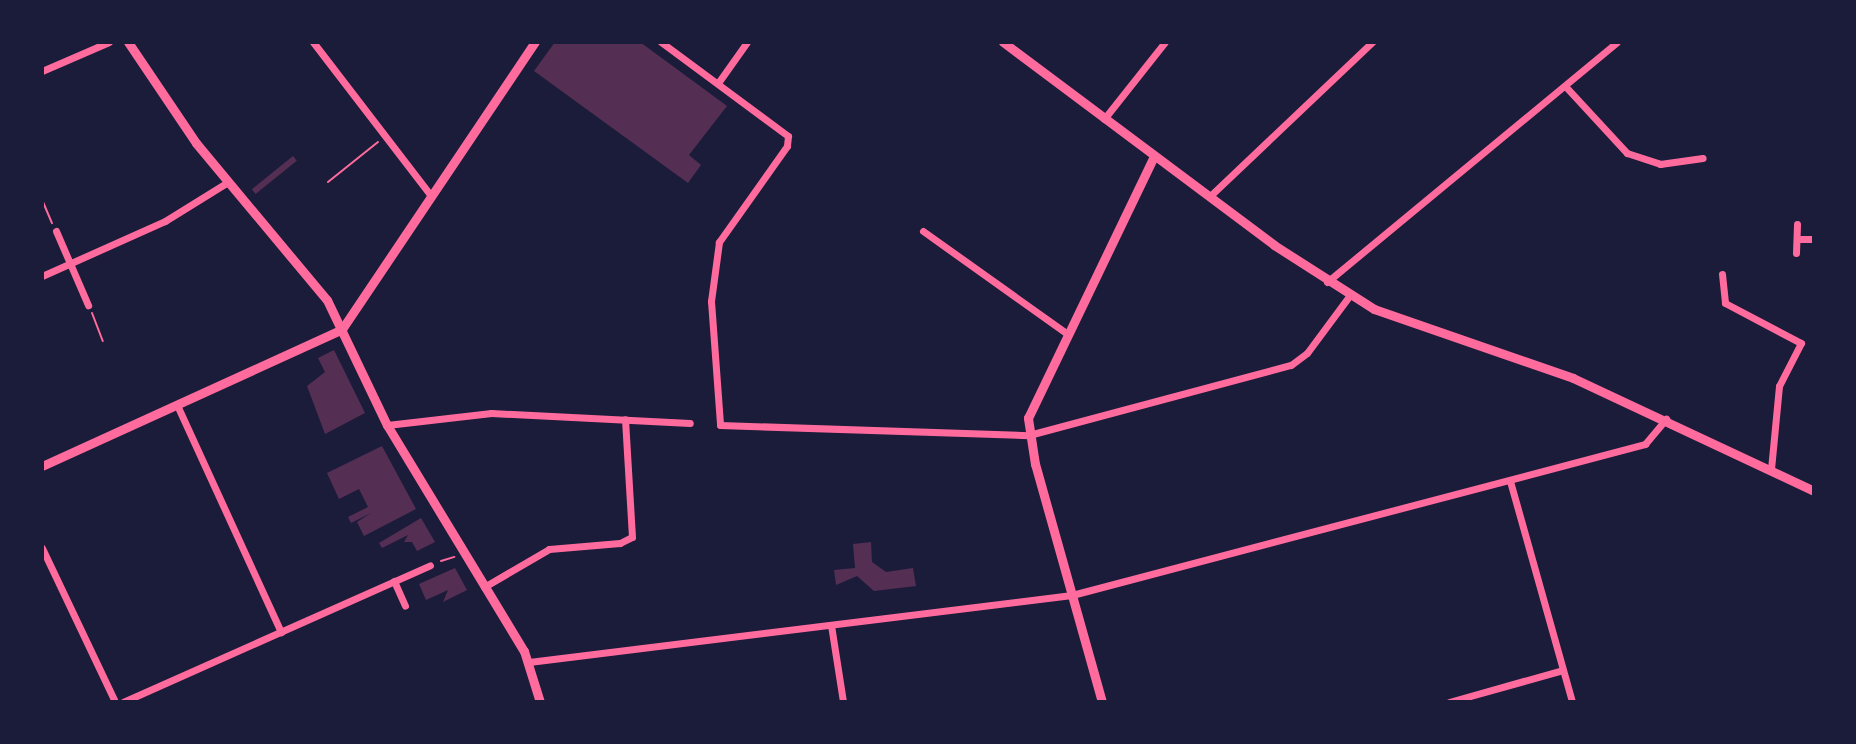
<!DOCTYPE html>
<html>
<head>
<meta charset="utf-8">
<style>
	body { margin:0 }
	#map { position:relative; width:1856px; height:744px; overflow:hidden; background:#1b1b3a; font-family:"Noto Sans",sans-serif }
	div>[style] { position:absolute }
	.building>* { inset:0; background:#542f53; transform-origin:0 0 }
	.path>* { height:2px; margin:-1px; padding:0 1px; transform-origin:1px; border-radius:1px; background:#ff6b9d }
	.minor>* { height:7px; margin:-3.5px; padding:0 3.5px; transform-origin:3.5px; border-radius:3.5px; background:#ff6b9d }
	.tertiary>* { height:9px; margin:-4.5px; padding:0 4.5px; transform-origin:4.5px; border-radius:4.5px; background:#ff6b9d }
	span { translate:-50% -50%; white-space:nowrap; text-align:center; line-height:1.15; -webkit-text-stroke:6px #1b1b3a; paint-order:stroke }
	.frame { position:absolute; inset:0; border:44px solid #1b1b3a; pointer-events:none }
</style>
</head>
<body>
<div id="map">
	<div class="building">
		<i style="clip-path:polygon(555px 42px,640px 42px,727px 106px,689px 155px,701px 165px,688px 183px,534px 71px)"></i>
		<i style="left:293px;top:156px;width:6px;height:53px;rotate:51deg"></i>
		<i style="clip-path:polygon(334px 350px,365px 413px,325px 434px,307px 386px,325px 372px,318px 358px)"></i>
		<i style="clip-path:polygon(382px 446px,416px 509px,364px 536px,357px 522px,371px 513px,351px 523px,348px 517px,368px 507px,359px 489px,339px 499px,327px 473px)"></i>
		<i style="clip-path:polygon(421px 518px,435px 542px,417px 551px,412px 542px,404px 542px,408px 535px,382px 548px,379px 543px)"></i>
		<i style="clip-path:polygon(871px 542px,872px 562px,886px 572px,913px 568px,916px 586px,874px 591px,857px 576px,836px 585px,834px 570px,855px 568px,853px 544px)"></i>
		<i style="clip-path:polygon(455px 568px,467px 590px,443px 602px,448px 590px,426px 600px,419px 584px)"></i>
	</div>
	<div class="path">
		<i style="left:328px;top:182px;width:64px;rotate:-38.7deg"></i>
		<i style="left:43px;top:202px;width:23px;rotate:67deg"></i>
		<i style="left:92px;top:313px;width:30px;rotate:69deg"></i>
		<i style="left:441px;top:561px;width:14px;rotate:-17deg"></i>
	</div>
	<div class="minor">
		<i style="left:313px;top:42px;width:194px;rotate:52.5deg"></i>
		<i style="left:661px;top:42px;width:158px;rotate:36.5deg"></i>
		<i style="left:788px;top:136px;width:10px;rotate:96deg"></i>
		<i style="left:787px;top:146px;width:118px;rotate:125.3deg"></i>
		<i style="left:719px;top:242px;width:60px;rotate:97.7deg"></i>
		<i style="left:711px;top:301px;width:124px;rotate:85.8deg"></i>
		<i style="left:720px;top:425px;width:309px;rotate:1.9deg"></i>
		<i style="left:1029px;top:435px;width:271px;rotate:-15deg"></i>
		<i style="left:1291px;top:365px;width:20px;rotate:-37deg"></i>
		<i style="left:1307px;top:353px;width:72px;rotate:-53.4deg"></i>
		<i style="left:42px;top:71px;width:73px;rotate:-23.4deg"></i>
		<i style="left:718px;top:83px;width:50px;rotate:-54.7deg"></i>
		<i style="left:1566px;top:87px;width:90px;rotate:47.3deg"></i>
		<i style="left:1627px;top:153px;width:35px;rotate:18deg"></i>
		<i style="left:1660px;top:164px;width:43px;rotate:-7.9deg"></i>
		<i style="left:1104px;top:119px;width:98px;rotate:-51.6deg"></i>
		<i style="left:1210px;top:196px;width:224px;rotate:-43.5deg"></i>
		<i style="left:56px;top:231px;width:81px;rotate:66.6deg"></i>
		<i style="left:923px;top:231px;width:176px;rotate:35.5deg"></i>
		<i style="left:1797px;top:239px;width:17px"></i>
		<i style="left:1796px;top:253px;width:29px;rotate:-88deg"></i>
		<i style="left:1722px;top:274px;width:29px;rotate:84deg"></i>
		<i style="left:1725px;top:303px;width:86px;rotate:27.8deg"></i>
		<i style="left:1801px;top:343px;width:48px;rotate:117.1deg"></i>
		<i style="left:1779px;top:386px;width:83px;rotate:95.5deg"></i>
		<i style="left:42px;top:276px;width:135px;rotate:-24.1deg"></i>
		<i style="left:165px;top:221px;width:74px;rotate:-31.8deg"></i>
		<i style="left:1327px;top:282px;width:376px;rotate:-39.6deg"></i>
		<i style="left:177px;top:405px;width:250px;rotate:65.4deg"></i>
		<i style="left:387px;top:425px;width:105px;rotate:-6.6deg"></i>
		<i style="left:491px;top:413px;width:199px;rotate:2.9deg"></i>
		<i style="left:1510px;top:481px;width:230px;rotate:74.3deg"></i>
		<i style="left:42px;top:548px;width:170px;rotate:64.6deg"></i>
		<i style="left:394px;top:581px;width:27px;rotate:66deg"></i>
		<i style="left:484px;top:587px;width:75px;rotate:-30.3deg"></i>
		<i style="left:549px;top:549px;width:71px;rotate:-4.8deg"></i>
		<i style="left:620px;top:543px;width:13px;rotate:-27deg"></i>
		<i style="left:632px;top:537px;width:118px;rotate:-93.4deg"></i>
		<i style="left:831px;top:625px;width:78px;rotate:81.1deg"></i>
		<i style="left:529px;top:662px;width:547px;rotate:-7.03deg"></i>
		<i style="left:1072px;top:595px;width:593px;rotate:-14.76deg"></i>
		<i style="left:1645px;top:444px;width:33px;rotate:-50deg"></i>
		<i style="left:123px;top:702px;width:336px;rotate:-24deg"></i>
		<i style="left:1449px;top:702px;width:118px;rotate:-15.7deg"></i>
	</div>
	<div class="tertiary">
		<i style="left:128px;top:42px;width:122px;rotate:56deg"></i>
		<i style="left:196px;top:143px;width:204px;rotate:50.2deg"></i>
		<i style="left:327px;top:300px;width:139px;rotate:64.4deg"></i>
		<i style="left:387px;top:425px;width:264px;rotate:58.8deg"></i>
		<i style="left:524px;top:651px;width:53px;rotate:72.6deg"></i>
		<i style="left:1003px;top:42px;width:339px;rotate:36.8deg"></i>
		<i style="left:1274px;top:245px;width:119px;rotate:32.6deg"></i>
		<i style="left:1374px;top:309px;width:211px;rotate:19.1deg"></i>
		<i style="left:1573px;top:378px;width:266px;rotate:25.1deg"></i>
		<i style="left:342px;top:329px;width:346px;rotate:-56.1deg"></i>
		<i style="left:42px;top:466px;width:330px;rotate:-24.5deg"></i>
		<i style="left:1102px;top:702px;width:247px;rotate:-105.7deg"></i>
		<i style="left:1035px;top:464px;width:47px;rotate:-98.7deg"></i>
		<i style="left:1028px;top:418px;width:291px;rotate:-64.3deg"></i>
	</div>
	<div class="frame"></div>
</div>
</body>
</html>
